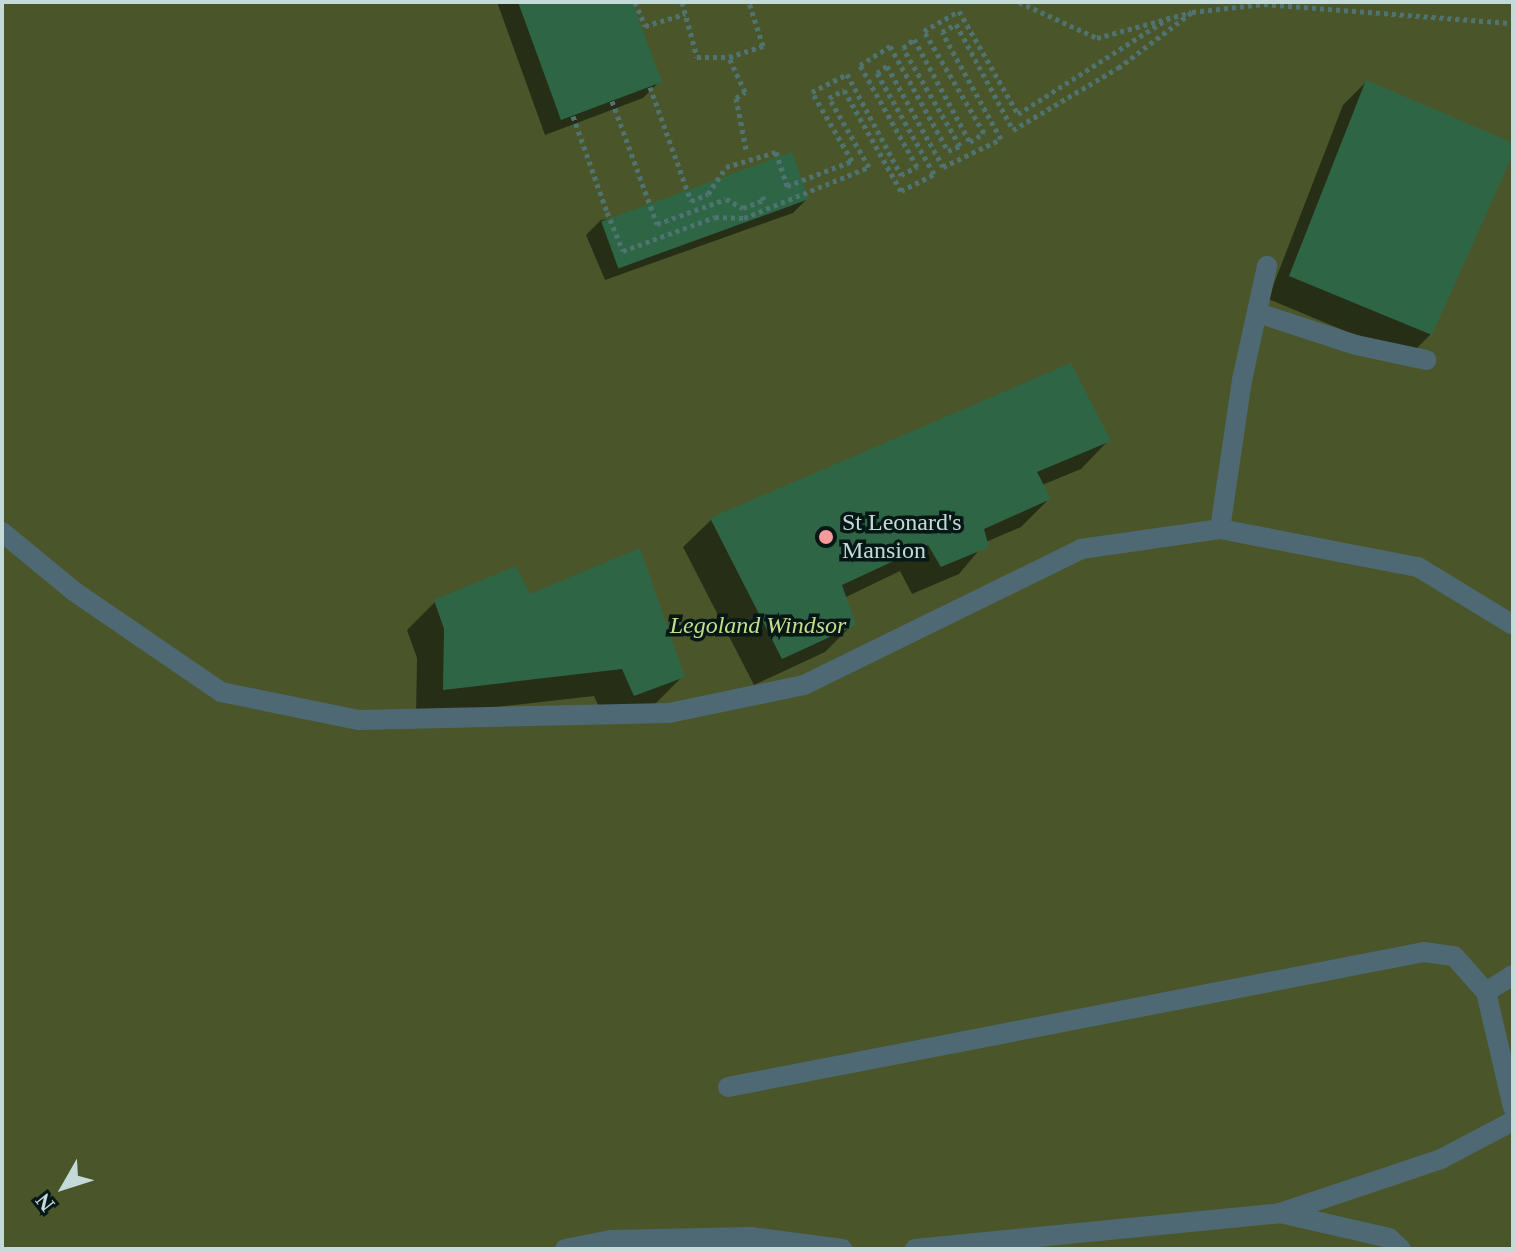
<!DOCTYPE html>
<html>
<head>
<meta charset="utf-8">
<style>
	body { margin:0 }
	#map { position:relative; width:1515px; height:1251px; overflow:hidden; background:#033230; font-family:"Times New Roman",serif }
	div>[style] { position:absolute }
	.green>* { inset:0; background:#4a562a; transform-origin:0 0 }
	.shadow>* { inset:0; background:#0007 }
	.building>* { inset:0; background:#2e6645; transform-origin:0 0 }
	.path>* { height:5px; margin-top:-2.5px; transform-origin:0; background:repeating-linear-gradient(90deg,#4e7371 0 4px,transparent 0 8px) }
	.lane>* { height:20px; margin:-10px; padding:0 10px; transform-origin:10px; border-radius:10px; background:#4e6973 }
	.dots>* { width:22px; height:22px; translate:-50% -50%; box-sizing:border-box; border:4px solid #061716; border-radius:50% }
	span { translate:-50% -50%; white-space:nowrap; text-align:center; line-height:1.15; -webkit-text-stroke:7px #061716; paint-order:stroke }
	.poi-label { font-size:24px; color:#c4dad8 }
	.left { translate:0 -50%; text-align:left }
	.park-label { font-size:24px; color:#c6dd8b; font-style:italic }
	.frame { position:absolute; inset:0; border:4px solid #c4dad8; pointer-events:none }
	.north { position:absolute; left:24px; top:1147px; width:80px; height:80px; -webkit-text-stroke:6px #061716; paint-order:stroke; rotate:231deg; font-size:22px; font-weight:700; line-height:32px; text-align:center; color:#c4dad8 }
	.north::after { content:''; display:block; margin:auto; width:28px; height:36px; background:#c4dad8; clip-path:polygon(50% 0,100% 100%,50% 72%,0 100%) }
</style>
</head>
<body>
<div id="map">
	<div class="green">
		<i style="left:2px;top:2px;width:1511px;height:1247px"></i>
	</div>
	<div class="shadow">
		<i style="clip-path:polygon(497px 2px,630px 2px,659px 82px,643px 98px,545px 135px)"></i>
		<i style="clip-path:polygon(1255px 2px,1356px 2px,1354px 4px)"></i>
		<i style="clip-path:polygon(1366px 82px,1513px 146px,1431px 334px,1408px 357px,1268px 299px,1343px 105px)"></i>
		<i style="clip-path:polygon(807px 199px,793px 213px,605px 280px,586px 235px,601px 220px)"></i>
		<i style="clip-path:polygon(1108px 441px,1081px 469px,1042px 485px,1049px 499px,1021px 527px,986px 542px,959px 574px,912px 594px,900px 571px,844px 598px,853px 624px,825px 652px,754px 685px,683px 547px,711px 520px)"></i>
		<i style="clip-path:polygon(529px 597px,683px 676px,655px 704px,606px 723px,594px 696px,416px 716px,417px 658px,407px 630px,435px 602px)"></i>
	</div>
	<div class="building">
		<i style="clip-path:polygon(518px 2px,632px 2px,662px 82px,561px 120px)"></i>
		<i style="clip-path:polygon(1366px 80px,1513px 143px,1513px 154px,1432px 335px,1289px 276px)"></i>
		<i style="left:792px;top:152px;width:50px;height:203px;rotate:70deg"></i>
		<i style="clip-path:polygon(1071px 363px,1111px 441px,1037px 472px,1051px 499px,984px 529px,989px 547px,941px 567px,928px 545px,842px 585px,856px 625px,782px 659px,710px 518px)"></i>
		<i style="clip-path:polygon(640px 548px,685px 677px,634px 696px,622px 669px,443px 690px,444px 629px,434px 600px,516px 566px,530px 594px)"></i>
	</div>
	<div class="path">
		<i style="left:635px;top:2px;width:26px;rotate:67deg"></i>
		<i style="left:645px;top:26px;width:42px;rotate:-16.7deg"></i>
		<i style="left:682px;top:2px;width:57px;rotate:74.7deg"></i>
		<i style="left:697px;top:57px;width:32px"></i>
		<i style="left:1019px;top:2px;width:86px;rotate:24.8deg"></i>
		<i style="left:1097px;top:38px;width:98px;rotate:-15.3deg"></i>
		<i style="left:1192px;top:12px;width:72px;rotate:-6.3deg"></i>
		<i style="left:1264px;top:4px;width:250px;rotate:4.4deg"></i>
		<i style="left:650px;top:87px;width:121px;rotate:70.2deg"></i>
		<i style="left:691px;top:201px;width:18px;rotate:-22deg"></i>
		<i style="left:708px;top:194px;width:32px;rotate:-56deg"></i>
		<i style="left:726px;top:167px;width:52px;rotate:-16.7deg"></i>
		<i style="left:776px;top:152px;width:36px;rotate:72deg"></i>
		<i style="left:787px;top:186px;width:70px;rotate:-21deg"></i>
		<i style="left:852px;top:161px;width:80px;rotate:-120.1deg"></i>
		<i style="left:812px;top:92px;width:39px;rotate:-27deg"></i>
		<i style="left:847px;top:74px;width:115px;rotate:61.9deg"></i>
		<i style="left:901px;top:175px;width:18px;rotate:-27deg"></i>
		<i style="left:917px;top:167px;width:117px;rotate:-119.2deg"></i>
		<i style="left:860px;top:65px;width:36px;rotate:-32deg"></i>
		<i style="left:890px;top:46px;width:120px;rotate:61.1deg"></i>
		<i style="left:948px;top:151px;width:13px;rotate:-23deg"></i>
		<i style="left:960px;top:146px;width:113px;rotate:-120.2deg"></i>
		<i style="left:903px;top:48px;width:14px;rotate:-39deg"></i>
		<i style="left:914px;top:39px;width:117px;rotate:61.5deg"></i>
		<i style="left:970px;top:142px;width:17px;rotate:-33deg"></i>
		<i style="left:984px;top:133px;width:118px;rotate:-120.5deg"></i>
		<i style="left:924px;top:31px;width:40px;rotate:-29.7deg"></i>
		<i style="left:959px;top:11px;width:119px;rotate:60.2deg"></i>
		<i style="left:1018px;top:114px;width:180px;rotate:-32.5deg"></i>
		<i style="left:612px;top:101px;width:131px;rotate:69.9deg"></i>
		<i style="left:657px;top:224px;width:73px;rotate:-19.9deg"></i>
		<i style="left:726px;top:199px;width:19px;rotate:28deg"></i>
		<i style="left:743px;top:208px;width:22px;rotate:-21deg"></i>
		<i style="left:764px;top:200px;width:8px;rotate:-113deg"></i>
		<i style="left:573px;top:116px;width:105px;rotate:70.5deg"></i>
		<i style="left:746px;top:149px;width:52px;rotate:-101.1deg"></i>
		<i style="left:736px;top:98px;width:11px;rotate:-34deg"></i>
		<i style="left:745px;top:92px;width:38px;rotate:-115deg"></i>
		<i style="left:729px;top:57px;width:36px;rotate:-18deg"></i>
		<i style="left:763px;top:46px;width:46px;rotate:-107.7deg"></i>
		<i style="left:607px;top:212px;width:42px;rotate:67.7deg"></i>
		<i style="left:623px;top:251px;width:98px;rotate:-20.3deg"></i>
		<i style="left:715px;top:217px;width:29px;rotate:2deg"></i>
		<i style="left:744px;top:218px;width:135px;rotate:-22.2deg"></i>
		<i style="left:869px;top:167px;width:80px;rotate:-120.1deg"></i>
		<i style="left:829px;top:98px;width:17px;rotate:-28deg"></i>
		<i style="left:844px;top:90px;width:116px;rotate:60.6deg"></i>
		<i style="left:901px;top:191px;width:37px;rotate:-27deg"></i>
		<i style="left:934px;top:174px;width:116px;rotate:-119.4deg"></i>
		<i style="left:877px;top:73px;width:12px;rotate:-35deg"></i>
		<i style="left:887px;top:66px;width:115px;rotate:61deg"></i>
		<i style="left:943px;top:167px;width:64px;rotate:-25.8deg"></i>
		<i style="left:1001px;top:139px;width:122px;rotate:-118.9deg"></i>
		<i style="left:942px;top:32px;width:16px;rotate:-30deg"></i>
		<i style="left:956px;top:24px;width:120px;rotate:61.7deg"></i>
		<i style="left:1013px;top:130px;width:122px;rotate:-30.6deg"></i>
		<i style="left:1118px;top:68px;width:93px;rotate:-37.1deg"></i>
	</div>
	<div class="lane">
		<i style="left:1258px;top:313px;width:103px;rotate:18.1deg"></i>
		<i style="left:1356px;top:345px;width:72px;rotate:12.1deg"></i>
		<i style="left:1220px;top:529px;width:151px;rotate:-81.6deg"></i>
		<i style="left:1242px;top:380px;width:117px;rotate:-77.6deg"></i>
		<i style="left:2px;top:532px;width:94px;rotate:39.4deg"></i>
		<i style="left:75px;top:592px;width:177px;rotate:34.4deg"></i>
		<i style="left:221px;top:692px;width:141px;rotate:11.5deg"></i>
		<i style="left:359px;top:720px;width:310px;rotate:-1.3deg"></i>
		<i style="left:669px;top:713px;width:138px;rotate:-11.7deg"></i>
		<i style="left:804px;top:685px;width:309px;rotate:-26.1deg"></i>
		<i style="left:1081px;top:549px;width:140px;rotate:-8.2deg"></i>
		<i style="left:1220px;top:529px;width:202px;rotate:10.9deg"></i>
		<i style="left:1418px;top:567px;width:111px;rotate:31.4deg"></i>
		<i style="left:1513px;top:975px;width:32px;rotate:148deg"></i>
		<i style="left:1486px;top:992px;width:118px;rotate:76.8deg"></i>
		<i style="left:728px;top:1087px;width:709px;rotate:-10.98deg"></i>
		<i style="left:1424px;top:952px;width:30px;rotate:8deg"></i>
		<i style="left:1454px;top:956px;width:48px;rotate:48.4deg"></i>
		<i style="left:1280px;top:1213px;width:112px;rotate:12.9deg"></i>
		<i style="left:1389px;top:1238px;width:16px;rotate:43deg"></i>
		<i style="left:565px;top:1249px;width:47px;rotate:-11.1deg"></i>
		<i style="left:611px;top:1240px;width:140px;rotate:-1.2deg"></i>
		<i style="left:751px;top:1237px;width:92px;rotate:7.5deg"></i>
		<i style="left:915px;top:1249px;width:367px;rotate:-5.6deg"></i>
		<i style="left:1280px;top:1213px;width:170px;rotate:-18.5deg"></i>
		<i style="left:1441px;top:1159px;width:81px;rotate:-27.8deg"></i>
	</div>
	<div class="dots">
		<i style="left:826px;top:537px;background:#f59b9b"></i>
	</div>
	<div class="poi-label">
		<span class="left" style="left:842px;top:537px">St Leonard's<br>Mansion</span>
	</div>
	<div class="park-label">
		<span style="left:758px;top:626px">Legoland Windsor</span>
	</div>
	<div class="frame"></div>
	<div class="north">N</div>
</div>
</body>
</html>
